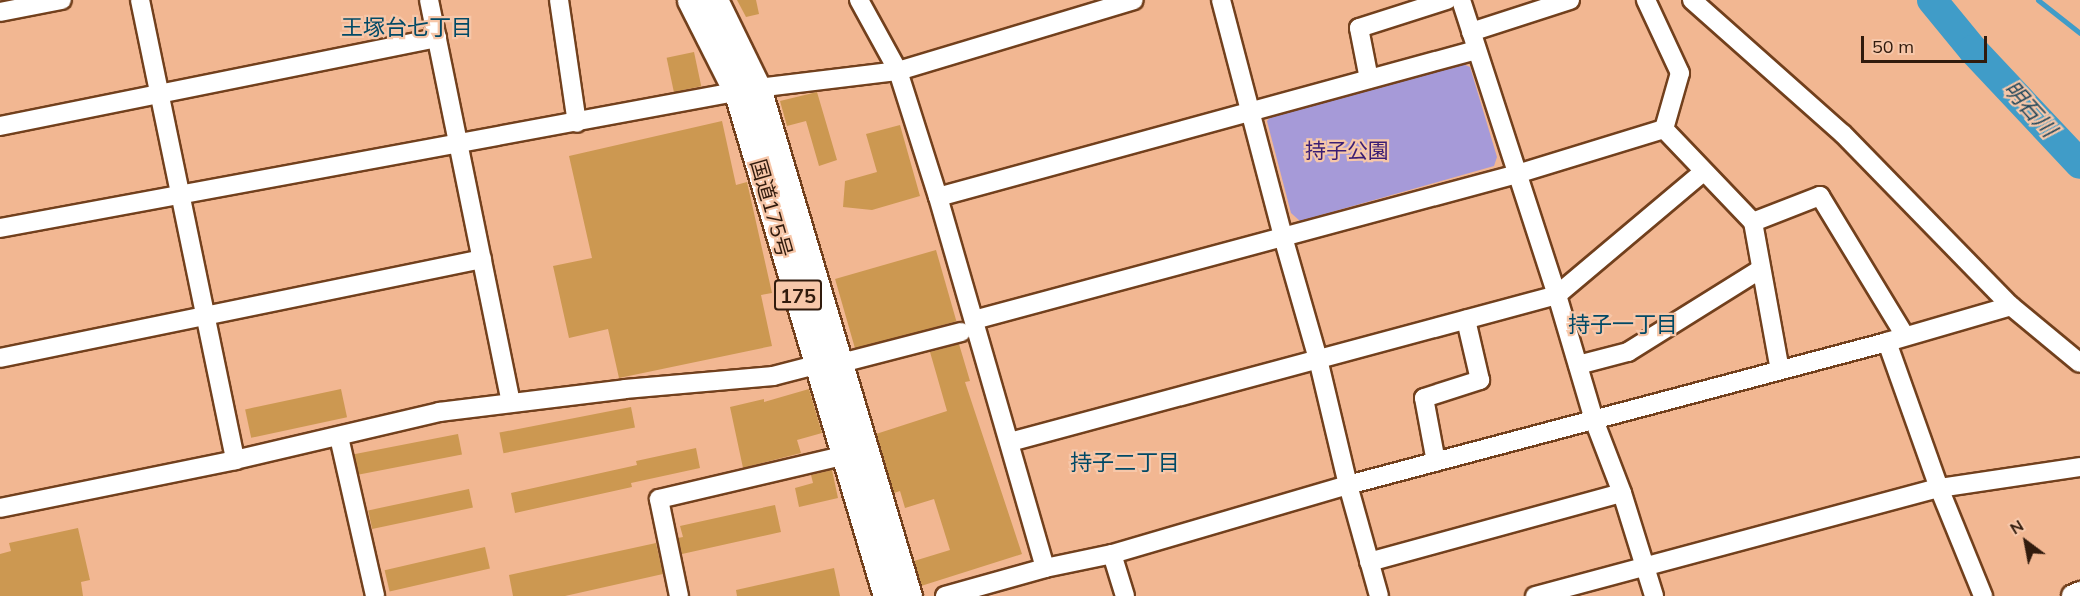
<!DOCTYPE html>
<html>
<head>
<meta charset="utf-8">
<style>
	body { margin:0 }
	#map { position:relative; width:2080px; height:596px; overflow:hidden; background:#f2b792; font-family:Mulish,"Noto Sans JP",sans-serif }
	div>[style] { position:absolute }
	.green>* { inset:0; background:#a69ad8 }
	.stream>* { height:5px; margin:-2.5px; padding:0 2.5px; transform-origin:2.5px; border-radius:2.5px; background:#409cc8 }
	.river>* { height:30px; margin:-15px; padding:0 15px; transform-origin:15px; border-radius:15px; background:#409cc8 }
	.building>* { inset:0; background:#cc9851; transform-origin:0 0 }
	.roads { filter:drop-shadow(2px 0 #72401d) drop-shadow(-2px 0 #72401d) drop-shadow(0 2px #72401d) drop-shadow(0 -2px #72401d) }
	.minor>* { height:18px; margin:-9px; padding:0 9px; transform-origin:9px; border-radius:9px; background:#fff }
	.major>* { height:22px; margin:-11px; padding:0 11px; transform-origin:11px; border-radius:11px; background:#fff }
	.highway>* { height:27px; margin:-13.5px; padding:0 13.5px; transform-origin:13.5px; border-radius:13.5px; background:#fff }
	span { translate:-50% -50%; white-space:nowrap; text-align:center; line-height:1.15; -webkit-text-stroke:4.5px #f7c7a9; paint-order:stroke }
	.shield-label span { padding:2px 4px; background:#f7c7a9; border:2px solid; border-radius:4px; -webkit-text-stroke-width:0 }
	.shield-label { font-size:20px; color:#311b0d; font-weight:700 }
	.park-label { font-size:21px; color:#3a1d73 }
	.street-label { font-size:21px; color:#311b0d }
	.neighbourhood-label { font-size:22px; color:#004966 }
	.water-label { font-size:22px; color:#21475b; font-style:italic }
	.north { position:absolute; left:1996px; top:512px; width:60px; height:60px; -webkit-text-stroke:4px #f7c7a9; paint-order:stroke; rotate:328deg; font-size:16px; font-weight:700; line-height:24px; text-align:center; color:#311b0d }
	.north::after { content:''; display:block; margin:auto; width:21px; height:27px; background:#311b0d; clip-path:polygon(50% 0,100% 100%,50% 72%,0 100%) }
	.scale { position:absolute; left:1861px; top:36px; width:126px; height:27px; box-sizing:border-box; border:3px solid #311b0d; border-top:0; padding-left:8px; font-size:18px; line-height:21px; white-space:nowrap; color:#311b0d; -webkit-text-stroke:4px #f7c7a9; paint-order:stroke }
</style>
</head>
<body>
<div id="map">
	<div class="green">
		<i style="clip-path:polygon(1460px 63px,1470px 67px,1497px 157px,1494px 166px,1300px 221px,1291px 213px,1267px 121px,1274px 113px)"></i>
	</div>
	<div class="stream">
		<i style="left:2038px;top:0;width:53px;rotate:38.2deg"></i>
	</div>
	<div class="river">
		<i style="left:1932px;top:0;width:65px;rotate:50.6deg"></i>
		<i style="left:1973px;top:50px;width:156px;rotate:46.8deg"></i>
	</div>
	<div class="building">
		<i style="clip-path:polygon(737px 0,756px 0,759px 14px,746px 17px)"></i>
		<i style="left:694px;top:52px;width:35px;height:28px;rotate:78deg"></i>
		<i style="clip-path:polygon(817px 92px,837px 160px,819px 166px,806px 121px,787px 126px,780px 101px)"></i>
		<i style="clip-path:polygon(722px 121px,736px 185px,747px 182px,772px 293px,761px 295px,772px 346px,619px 378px,608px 329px,569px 338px,553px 266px,592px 258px,569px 156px)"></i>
		<i style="clip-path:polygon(900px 125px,920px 196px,872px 210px,843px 207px,845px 181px,877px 172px,866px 134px)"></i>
		<i style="left:936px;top:250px;width:74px;height:105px;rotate:74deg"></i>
		<i style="clip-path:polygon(959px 344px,970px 381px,965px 382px,1022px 554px,921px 586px,914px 561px,950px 550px,934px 499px,905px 508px,900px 491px,894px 493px,876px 434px,947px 411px,930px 352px)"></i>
		<i style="left:341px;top:389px;width:29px;height:98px;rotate:78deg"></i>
		<i style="clip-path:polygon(809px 389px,822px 433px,797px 440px,801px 453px,743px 468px,730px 407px,764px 399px,764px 402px)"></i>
		<i style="left:631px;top:407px;width:21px;height:134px;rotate:79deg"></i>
		<i style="left:458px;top:434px;width:21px;height:106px;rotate:79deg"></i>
		<i style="clip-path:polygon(696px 448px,700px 468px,631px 483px,632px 487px,515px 513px,511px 493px,637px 465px,636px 461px)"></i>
		<i style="clip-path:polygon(832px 470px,838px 498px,799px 507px,795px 488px,813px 483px,811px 475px)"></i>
		<i style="left:469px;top:489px;width:19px;height:103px;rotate:78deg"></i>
		<i style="clip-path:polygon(775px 505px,781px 532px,682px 554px,678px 538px,683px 537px,680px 526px)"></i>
		<i style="clip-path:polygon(78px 528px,90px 580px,81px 582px,83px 596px,0 596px,0 554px,11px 551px,9px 543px)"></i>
		<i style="clip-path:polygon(656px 543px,663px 574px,565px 596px,513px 596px,509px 575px)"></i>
		<i style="left:485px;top:547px;width:22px;height:103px;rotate:77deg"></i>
		<i style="clip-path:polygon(834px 568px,840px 596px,737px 596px,736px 590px)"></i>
	</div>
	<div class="roads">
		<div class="minor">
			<i style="left:140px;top:0;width:470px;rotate:78.3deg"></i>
			<i style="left:429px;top:0;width:411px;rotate:78.5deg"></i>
			<i style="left:559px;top:0;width:124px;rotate:81.7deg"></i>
			<i style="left:859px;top:0;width:81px;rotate:61.2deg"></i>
			<i style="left:898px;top:71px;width:132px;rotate:72.4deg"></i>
			<i style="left:938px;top:197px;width:386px;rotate:73.9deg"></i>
			<i style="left:1221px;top:0;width:245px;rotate:75.3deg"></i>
			<i style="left:1283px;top:237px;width:127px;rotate:74deg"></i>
			<i style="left:1318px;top:359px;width:130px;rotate:76.6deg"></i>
			<i style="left:1348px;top:485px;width:115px;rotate:74.4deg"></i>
			<i style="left:1461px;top:0;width:310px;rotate:72deg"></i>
			<i style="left:1557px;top:295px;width:130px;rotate:73.5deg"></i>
			<i style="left:1594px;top:420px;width:78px;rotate:69deg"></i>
			<i style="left:1622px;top:493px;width:108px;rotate:72.7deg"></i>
			<i style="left:1692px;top:0;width:202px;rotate:41.6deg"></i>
			<i style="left:1843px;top:134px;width:240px;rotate:45.7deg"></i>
			<i style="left:2011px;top:306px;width:89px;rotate:39.6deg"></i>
			<i style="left:0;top:12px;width:63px;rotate:-11deg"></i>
			<i style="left:1471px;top:32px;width:104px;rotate:-17.9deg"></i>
			<i style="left:1369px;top:79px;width:52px;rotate:-101.1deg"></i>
			<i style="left:1359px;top:28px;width:92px;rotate:-17.7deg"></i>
			<i style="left:0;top:126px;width:446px;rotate:-11.4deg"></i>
			<i style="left:1664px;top:129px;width:129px;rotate:46.3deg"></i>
			<i style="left:1753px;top:222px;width:150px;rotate:79.7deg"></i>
			<i style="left:938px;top:197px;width:558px;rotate:-15.28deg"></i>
			<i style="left:1753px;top:222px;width:72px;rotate:-21.2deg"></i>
			<i style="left:1820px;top:196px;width:164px;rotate:58.7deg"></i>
			<i style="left:0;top:228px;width:770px;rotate:-10.48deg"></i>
			<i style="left:757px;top:88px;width:142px;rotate:-6.9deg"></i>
			<i style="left:898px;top:71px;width:246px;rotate:-16.7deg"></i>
			<i style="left:974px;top:320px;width:562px;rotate:-15.05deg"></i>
			<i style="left:1517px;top:174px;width:154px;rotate:-17deg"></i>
			<i style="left:1664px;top:129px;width:58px;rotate:-74.1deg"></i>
			<i style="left:1680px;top:73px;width:81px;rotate:-115deg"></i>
			<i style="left:1887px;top:342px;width:155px;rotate:70.4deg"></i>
			<i style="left:1939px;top:488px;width:117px;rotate:67.8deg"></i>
			<i style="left:0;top:358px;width:492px;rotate:-11.6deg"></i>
			<i style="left:849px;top:361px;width:116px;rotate:-14.5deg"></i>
			<i style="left:1578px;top:365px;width:52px;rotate:-14.6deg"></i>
			<i style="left:1628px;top:352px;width:157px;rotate:-32deg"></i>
			<i style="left:339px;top:437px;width:163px;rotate:77.2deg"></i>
			<i style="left:1010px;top:442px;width:566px;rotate:-15.04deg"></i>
			<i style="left:1557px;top:295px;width:192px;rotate:-40.1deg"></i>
			<i style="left:1436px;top:462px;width:65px;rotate:-100.6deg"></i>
			<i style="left:1424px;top:398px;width:59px;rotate:-17.8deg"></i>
			<i style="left:1480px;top:380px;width:62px;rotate:-103.1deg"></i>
			<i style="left:0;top:508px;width:240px;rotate:-11.5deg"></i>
			<i style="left:235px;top:460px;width:210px;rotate:-13.2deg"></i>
			<i style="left:439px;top:412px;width:187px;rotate:-7deg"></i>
			<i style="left:625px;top:389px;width:149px;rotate:-5deg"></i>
			<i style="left:773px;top:376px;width:56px;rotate:-14.5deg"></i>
			<i style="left:1112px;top:554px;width:44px;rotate:72.8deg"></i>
			<i style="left:1369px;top:562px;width:262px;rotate:-15.3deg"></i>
			<i style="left:679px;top:596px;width:99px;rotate:-101.7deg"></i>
			<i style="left:659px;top:499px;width:201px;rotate:-13.2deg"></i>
			<i style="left:945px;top:596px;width:104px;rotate:-15.6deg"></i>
			<i style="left:1045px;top:568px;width:68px;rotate:-11.8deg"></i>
			<i style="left:1112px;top:554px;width:246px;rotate:-16.3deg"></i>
			<i style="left:1348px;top:485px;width:558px;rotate:-14.86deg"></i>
			<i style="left:1887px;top:342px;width:129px;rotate:-16.2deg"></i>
			<i style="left:1535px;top:596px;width:418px;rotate:-15deg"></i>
			<i style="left:1939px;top:488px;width:143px;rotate:-8.5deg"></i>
		</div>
		<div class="major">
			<i style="left:2073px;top:596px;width:8px;rotate:-23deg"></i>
		</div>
		<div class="highway">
			<i style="left:691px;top:0;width:104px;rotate:63.2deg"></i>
			<i style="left:738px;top:93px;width:525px;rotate:73.5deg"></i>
			<i style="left:714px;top:0;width:98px;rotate:64deg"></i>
			<i style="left:757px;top:88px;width:530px;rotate:73.45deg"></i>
		</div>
	</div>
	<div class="shield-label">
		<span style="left:798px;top:295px">175</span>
	</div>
	<div class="park-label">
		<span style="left:1347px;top:150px">持子公園</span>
	</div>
	<div class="street-label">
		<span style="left:772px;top:208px;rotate:74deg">国道175号</span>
	</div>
	<div class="neighbourhood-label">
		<span style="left:407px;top:28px">王塚台七丁目</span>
		<span style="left:1623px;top:325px">持子一丁目</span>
		<span style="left:1125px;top:463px">持子二丁目</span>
	</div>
	<div class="water-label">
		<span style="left:2030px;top:109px;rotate:48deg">明石川</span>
	</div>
	<div class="north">N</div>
	<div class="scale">50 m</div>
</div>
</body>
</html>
